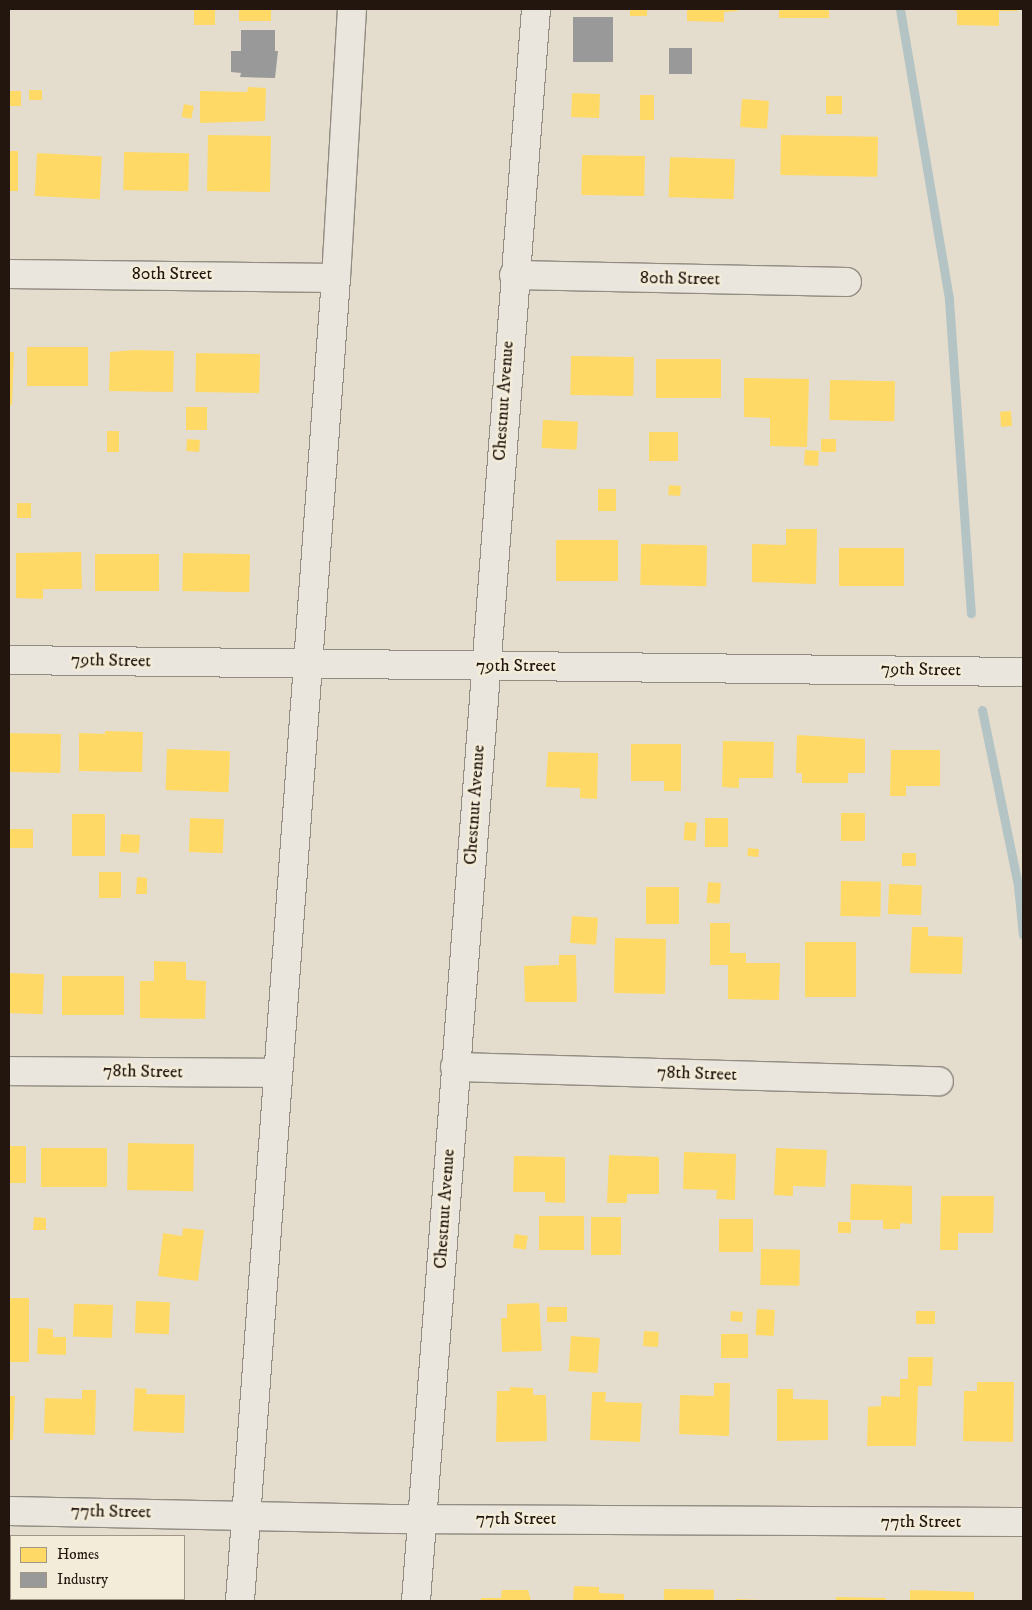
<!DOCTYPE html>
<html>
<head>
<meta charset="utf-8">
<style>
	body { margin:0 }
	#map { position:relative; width:1032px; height:1610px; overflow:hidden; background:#e4ddcd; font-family:"IM FELL DW Pica",serif }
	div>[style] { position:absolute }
	.homes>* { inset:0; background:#ffd966; transform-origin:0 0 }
	.industry>* { inset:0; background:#999; transform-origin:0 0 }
	.stream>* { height:9px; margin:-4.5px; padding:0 4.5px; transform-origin:4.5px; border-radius:4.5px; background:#b4c4c4 }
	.roads { filter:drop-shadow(1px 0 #928c82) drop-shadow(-1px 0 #928c82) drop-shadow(0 1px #928c82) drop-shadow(0 -1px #928c82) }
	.minor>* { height:28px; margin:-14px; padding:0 14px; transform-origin:14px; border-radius:14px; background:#eae6de }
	span { translate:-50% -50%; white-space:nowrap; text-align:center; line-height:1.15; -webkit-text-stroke:5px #f3ecd9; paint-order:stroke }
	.street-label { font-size:18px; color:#23160f }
	.frame { position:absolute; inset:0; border:10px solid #23160f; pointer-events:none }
	.legend { position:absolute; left:10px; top:1535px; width:175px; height:65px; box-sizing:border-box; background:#f3ecd9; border:1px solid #a09688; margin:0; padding:6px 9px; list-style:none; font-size:15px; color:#23160f }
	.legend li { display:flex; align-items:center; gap:10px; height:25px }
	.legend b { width:25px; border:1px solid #a09688 }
</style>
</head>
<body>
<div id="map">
	<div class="homes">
		<i style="left:194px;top:9px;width:21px;height:16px"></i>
		<i style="left:239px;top:9px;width:32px;height:12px"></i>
		<i style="left:630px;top:9px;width:17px;height:7px"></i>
		<i style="clip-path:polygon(687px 9px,738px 9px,738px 11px,724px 12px,724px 22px,687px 21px)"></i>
		<i style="left:779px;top:9px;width:50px;height:9px"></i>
		<i style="clip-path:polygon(950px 9px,1017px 9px,1017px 11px,999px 11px,999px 26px,957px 25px,957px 11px)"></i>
		<i style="clip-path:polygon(248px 87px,266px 88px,265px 121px,200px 123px,200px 91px,247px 92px)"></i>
		<i style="left:29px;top:90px;width:13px;height:10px"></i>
		<i style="left:9px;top:91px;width:12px;height:15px"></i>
		<i style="left:572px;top:93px;width:28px;height:24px;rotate:2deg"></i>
		<i style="left:640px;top:95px;width:14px;height:25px"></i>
		<i style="left:826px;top:96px;width:16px;height:18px"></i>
		<i style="left:742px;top:99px;width:27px;height:28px;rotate:4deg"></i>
		<i style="left:184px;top:104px;width:10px;height:13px;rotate:11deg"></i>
		<i style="left:208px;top:135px;width:63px;height:56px;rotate:1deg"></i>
		<i style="left:781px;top:135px;width:97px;height:40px;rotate:1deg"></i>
		<i style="left:9px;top:151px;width:9px;height:40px"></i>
		<i style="left:124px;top:152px;width:65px;height:38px;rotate:1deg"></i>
		<i style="left:37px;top:153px;width:65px;height:43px;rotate:3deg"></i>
		<i style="left:582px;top:155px;width:63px;height:40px;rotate:1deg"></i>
		<i style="left:670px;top:157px;width:65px;height:40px;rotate:2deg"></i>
		<i style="left:27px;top:347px;width:61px;height:39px"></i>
		<i style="clip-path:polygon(134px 350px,174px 351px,173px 392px,109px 391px,110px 352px)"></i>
		<i style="clip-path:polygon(9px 352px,14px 352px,12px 405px,9px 405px)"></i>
		<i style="left:196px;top:353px;width:64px;height:39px;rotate:1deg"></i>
		<i style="left:571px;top:356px;width:63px;height:39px;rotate:1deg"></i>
		<i style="left:656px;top:359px;width:65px;height:39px"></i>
		<i style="clip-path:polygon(744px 378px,809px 379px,807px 447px,770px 446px,770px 418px,744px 417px)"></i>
		<i style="left:830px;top:380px;width:65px;height:40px;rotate:1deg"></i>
		<i style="left:186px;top:407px;width:21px;height:23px"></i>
		<i style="left:1011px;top:411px;width:15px;height:11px;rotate:86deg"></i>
		<i style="left:543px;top:420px;width:35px;height:28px;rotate:3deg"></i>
		<i style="left:107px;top:431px;width:12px;height:21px"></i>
		<i style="left:649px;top:432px;width:29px;height:29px"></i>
		<i style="left:187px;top:439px;width:13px;height:12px;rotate:4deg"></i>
		<i style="left:836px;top:439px;width:13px;height:15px;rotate:90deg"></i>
		<i style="left:805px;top:450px;width:14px;height:15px;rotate:4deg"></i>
		<i style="left:669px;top:485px;width:12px;height:10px;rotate:5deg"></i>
		<i style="left:598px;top:489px;width:18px;height:22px"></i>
		<i style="left:17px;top:503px;width:14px;height:15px"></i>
		<i style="clip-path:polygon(786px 529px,817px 529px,816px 584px,752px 582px,752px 544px,786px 545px)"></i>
		<i style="left:556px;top:540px;width:62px;height:41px"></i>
		<i style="left:641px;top:544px;width:66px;height:41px;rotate:1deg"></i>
		<i style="left:839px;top:548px;width:65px;height:38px"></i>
		<i style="clip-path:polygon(81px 552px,82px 589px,43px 589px,43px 599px,16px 598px,16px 553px)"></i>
		<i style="left:183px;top:553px;width:67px;height:38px;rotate:1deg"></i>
		<i style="left:95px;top:554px;width:64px;height:37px"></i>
		<i style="clip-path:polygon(105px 731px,143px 732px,142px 772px,79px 771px,79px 733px,105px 734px)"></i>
		<i style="left:9px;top:733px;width:52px;height:39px;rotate:1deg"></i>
		<i style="clip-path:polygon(797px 735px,865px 739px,865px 773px,848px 773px,848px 783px,802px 783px,802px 773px,796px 773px)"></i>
		<i style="clip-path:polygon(723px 741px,774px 742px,773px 778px,739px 778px,739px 788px,722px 787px)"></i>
		<i style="clip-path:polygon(631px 744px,681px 744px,681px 791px,664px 791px,664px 781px,631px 781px)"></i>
		<i style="left:167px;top:749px;width:63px;height:41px;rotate:2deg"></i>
		<i style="clip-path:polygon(891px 750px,940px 750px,940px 786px,906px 786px,906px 796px,890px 796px)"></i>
		<i style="clip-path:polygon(548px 752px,598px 753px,597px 799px,580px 798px,580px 788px,546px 787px)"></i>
		<i style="left:841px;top:813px;width:24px;height:28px"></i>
		<i style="left:72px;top:814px;width:33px;height:42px"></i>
		<i style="left:190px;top:818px;width:34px;height:34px;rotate:2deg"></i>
		<i style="left:705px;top:818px;width:23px;height:29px"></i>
		<i style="left:685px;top:822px;width:12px;height:18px;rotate:5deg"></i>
		<i style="left:33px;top:829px;width:19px;height:23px;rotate:90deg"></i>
		<i style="left:121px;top:834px;width:19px;height:18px;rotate:3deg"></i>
		<i style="left:748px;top:848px;width:11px;height:8px;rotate:5deg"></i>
		<i style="left:902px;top:853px;width:14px;height:13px"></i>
		<i style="left:99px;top:872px;width:22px;height:26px"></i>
		<i style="clip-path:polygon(137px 877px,147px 878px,147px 894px,136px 894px)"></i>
		<i style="left:841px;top:881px;width:40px;height:35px;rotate:1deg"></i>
		<i style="left:708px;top:882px;width:13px;height:21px;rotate:4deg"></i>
		<i style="left:889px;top:884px;width:33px;height:30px;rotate:2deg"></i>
		<i style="left:646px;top:887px;width:33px;height:37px"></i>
		<i style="left:572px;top:916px;width:26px;height:27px;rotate:4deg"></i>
		<i style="clip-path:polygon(710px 923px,730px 923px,730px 953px,746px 953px,746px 963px,780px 963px,779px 1000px,728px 999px,728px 965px,710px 965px)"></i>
		<i style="clip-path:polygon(912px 927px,928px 927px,928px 936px,963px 937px,962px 974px,910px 973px)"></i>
		<i style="left:615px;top:938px;width:51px;height:55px;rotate:1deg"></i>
		<i style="left:805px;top:942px;width:51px;height:55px"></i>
		<i style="clip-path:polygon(559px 955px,576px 955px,577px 1002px,525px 1002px,524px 966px,559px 965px)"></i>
		<i style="clip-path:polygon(154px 961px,186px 962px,186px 980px,206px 981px,205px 1019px,140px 1018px,140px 981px,154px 981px)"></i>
		<i style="left:9px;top:973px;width:35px;height:40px;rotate:2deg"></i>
		<i style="left:62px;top:976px;width:62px;height:39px"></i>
		<i style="left:128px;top:1143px;width:66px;height:47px;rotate:1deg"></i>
		<i style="left:9px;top:1146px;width:17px;height:37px"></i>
		<i style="left:107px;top:1148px;width:39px;height:66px;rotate:90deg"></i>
		<i style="clip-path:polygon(776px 1148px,827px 1150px,825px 1187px,793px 1186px,793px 1196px,774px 1195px)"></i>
		<i style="clip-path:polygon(684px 1152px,736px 1154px,735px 1200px,716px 1199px,717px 1190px,683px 1189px)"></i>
		<i style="clip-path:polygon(609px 1155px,659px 1157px,659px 1194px,627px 1194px,627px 1203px,607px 1203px)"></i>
		<i style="clip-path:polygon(514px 1156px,565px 1157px,565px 1203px,545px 1202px,545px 1192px,513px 1192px)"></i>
		<i style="clip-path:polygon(851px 1184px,912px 1186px,912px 1224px,900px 1223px,900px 1229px,883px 1229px,883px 1220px,850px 1220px)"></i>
		<i style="clip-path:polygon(941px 1196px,994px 1196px,993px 1233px,958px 1233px,958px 1250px,940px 1250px)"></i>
		<i style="left:539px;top:1216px;width:45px;height:34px"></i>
		<i style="clip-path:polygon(34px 1217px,46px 1218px,46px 1230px,33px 1230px)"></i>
		<i style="left:591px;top:1217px;width:30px;height:38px"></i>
		<i style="left:719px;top:1219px;width:34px;height:33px"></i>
		<i style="left:838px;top:1222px;width:13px;height:11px"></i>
		<i style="clip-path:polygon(183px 1228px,204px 1230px,198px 1281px,158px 1276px,163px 1233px,182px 1236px)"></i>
		<i style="left:515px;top:1234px;width:13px;height:14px;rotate:9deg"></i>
		<i style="left:761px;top:1249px;width:39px;height:36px;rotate:1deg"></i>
		<i style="left:9px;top:1298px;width:20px;height:64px"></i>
		<i style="left:136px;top:1301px;width:34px;height:32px;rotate:2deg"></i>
		<i style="clip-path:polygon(539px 1303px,542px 1351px,502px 1352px,501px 1318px,507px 1318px,507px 1304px)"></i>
		<i style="left:113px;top:1305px;width:33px;height:39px;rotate:92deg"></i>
		<i style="left:547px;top:1307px;width:20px;height:15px"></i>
		<i style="left:757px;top:1309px;width:18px;height:26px;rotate:3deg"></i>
		<i style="left:731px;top:1311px;width:12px;height:10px;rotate:5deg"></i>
		<i style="left:916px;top:1311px;width:19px;height:13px"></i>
		<i style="clip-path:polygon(38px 1328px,53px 1329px,53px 1337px,66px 1337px,66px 1355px,37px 1354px)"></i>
		<i style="left:644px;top:1331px;width:15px;height:15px;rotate:4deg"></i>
		<i style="left:721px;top:1334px;width:27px;height:24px"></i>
		<i style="left:571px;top:1336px;width:29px;height:35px;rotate:4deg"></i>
		<i style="clip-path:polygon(908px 1357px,933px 1357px,932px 1386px,918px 1386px,916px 1446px,867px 1446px,868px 1407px,881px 1406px,881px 1396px,900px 1397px,900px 1379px,908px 1379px)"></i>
		<i style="clip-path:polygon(977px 1382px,1014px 1382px,1013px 1442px,963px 1441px,964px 1391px,977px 1391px)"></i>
		<i style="clip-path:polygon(714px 1383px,730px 1383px,729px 1436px,679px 1434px,680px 1395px,714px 1396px)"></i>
		<i style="clip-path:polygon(510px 1387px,533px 1388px,533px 1395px,546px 1395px,547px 1441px,496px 1442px,497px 1391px,510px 1391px)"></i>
		<i style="clip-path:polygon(135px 1388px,147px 1389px,146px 1394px,185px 1395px,184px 1433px,133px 1431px)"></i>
		<i style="clip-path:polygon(777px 1389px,793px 1389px,793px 1399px,828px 1400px,828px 1440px,777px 1441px)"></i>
		<i style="clip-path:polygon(82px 1390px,96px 1390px,95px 1435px,44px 1433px,45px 1398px,82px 1399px)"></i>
		<i style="clip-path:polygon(592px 1392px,606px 1392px,605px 1402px,642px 1403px,640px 1442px,590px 1440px)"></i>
		<i style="clip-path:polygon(9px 1396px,15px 1396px,13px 1440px,9px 1440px)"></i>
		<i style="clip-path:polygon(574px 1586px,599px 1587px,599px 1593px,624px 1594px,624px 1601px,573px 1601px)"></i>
		<i style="left:664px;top:1589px;width:50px;height:12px;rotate:1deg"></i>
		<i style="clip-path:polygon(502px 1590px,528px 1590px,531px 1601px,481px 1601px,481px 1598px,501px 1598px)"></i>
		<i style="clip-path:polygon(910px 1590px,974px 1592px,974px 1601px,910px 1601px)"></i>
		<i style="clip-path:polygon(836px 1597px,886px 1598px,885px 1601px,836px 1601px)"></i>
		<i style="left:13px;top:1599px;width:53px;height:2px"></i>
		<i style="left:93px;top:1599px;width:80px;height:2px"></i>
		<i style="clip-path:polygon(736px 1599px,761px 1600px,761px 1601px,736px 1601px)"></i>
	</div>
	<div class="industry">
		<i style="left:573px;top:17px;width:40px;height:45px"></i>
		<i style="clip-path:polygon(241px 30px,275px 30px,275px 51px,278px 51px,275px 78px,240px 77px,241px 73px,231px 72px,231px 51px,241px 51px)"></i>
		<i style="left:669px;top:48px;width:23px;height:26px"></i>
	</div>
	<div class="stream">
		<i style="left:900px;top:9px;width:295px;rotate:80.4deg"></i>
		<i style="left:949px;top:300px;width:314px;rotate:86deg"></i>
		<i style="left:982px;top:710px;width:180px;rotate:78.4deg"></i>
		<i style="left:1018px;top:886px;width:49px;rotate:84.2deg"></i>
	</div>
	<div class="roads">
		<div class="minor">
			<i style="left:9px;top:274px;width:327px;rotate:0.7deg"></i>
			<i style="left:514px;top:275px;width:333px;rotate:1.2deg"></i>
			<i style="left:9px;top:660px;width:1014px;rotate:0.68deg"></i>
			<i style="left:455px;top:1067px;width:484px;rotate:1.7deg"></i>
			<i style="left:9px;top:1071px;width:269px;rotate:0.4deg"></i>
			<i style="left:9px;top:1511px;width:382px;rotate:1.2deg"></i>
			<i style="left:391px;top:1519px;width:632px;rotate:0.27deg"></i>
			<i style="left:240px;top:1601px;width:1326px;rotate:-85.85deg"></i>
			<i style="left:336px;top:278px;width:269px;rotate:-86.6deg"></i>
			<i style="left:416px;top:1601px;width:1597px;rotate:-85.69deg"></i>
		</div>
	</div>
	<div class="street-label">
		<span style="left:172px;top:274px">80th Street</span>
		<span style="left:680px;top:279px;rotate:1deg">80th Street</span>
		<span style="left:504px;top:401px;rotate:-86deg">Chestnut Avenue</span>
		<span style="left:111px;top:661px;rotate:1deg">79th Street</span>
		<span style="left:516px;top:666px">79th Street</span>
		<span style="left:921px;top:670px;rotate:1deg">79th Street</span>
		<span style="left:475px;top:805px;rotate:-86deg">Chestnut Avenue</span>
		<span style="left:143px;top:1072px;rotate:1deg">78th Street</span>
		<span style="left:697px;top:1074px;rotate:2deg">78th Street</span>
		<span style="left:445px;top:1209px;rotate:-86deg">Chestnut Avenue</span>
		<span style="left:111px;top:1512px;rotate:1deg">77th Street</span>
		<span style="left:516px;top:1519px">77th Street</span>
		<span style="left:921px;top:1522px">77th Street</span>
	</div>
	<div class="frame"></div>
	<ul class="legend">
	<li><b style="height:14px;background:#ffd966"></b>Homes</li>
	<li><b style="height:14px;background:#999"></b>Industry</li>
	</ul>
</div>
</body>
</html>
